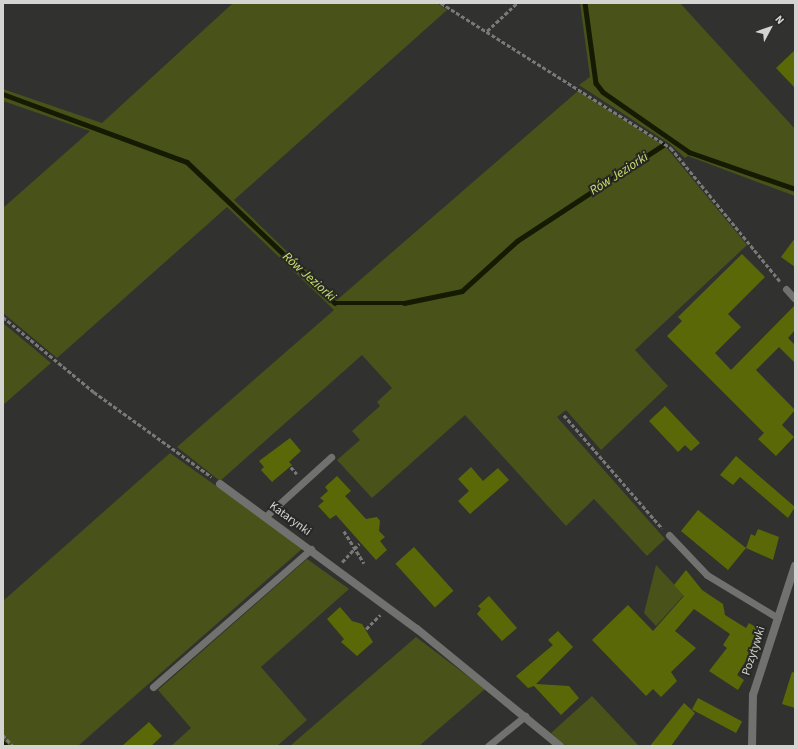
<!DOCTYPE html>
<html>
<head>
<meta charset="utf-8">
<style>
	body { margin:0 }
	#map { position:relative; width:798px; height:749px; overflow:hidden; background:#31322f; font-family:"Source Sans 3",sans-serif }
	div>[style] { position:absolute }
	.green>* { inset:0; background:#485219 }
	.stream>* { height:4.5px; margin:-2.25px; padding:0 2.25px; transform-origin:2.25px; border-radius:2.25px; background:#151a02 }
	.building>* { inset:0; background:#5a6807; transform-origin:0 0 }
	.path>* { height:2.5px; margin-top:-1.25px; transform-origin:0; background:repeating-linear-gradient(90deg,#797a77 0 4px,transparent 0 6px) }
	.lane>* { height:7px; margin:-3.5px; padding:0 3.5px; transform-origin:3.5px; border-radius:3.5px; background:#717170 }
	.street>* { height:8px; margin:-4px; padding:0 4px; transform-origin:4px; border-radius:4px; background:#717170 }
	span { translate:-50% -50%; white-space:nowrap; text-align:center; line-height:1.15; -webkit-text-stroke:4px #282825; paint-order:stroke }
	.street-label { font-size:12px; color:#d4d5d3 }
	.water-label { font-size:13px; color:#cae06e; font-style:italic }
	.frame { position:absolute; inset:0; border:4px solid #d4d5d3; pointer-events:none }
	.north { position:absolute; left:750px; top:8px; width:40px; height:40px; -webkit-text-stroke:3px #282825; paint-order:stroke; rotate:49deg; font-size:11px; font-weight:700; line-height:16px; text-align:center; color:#d4d5d3 }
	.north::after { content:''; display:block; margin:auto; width:14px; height:18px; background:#d4d5d3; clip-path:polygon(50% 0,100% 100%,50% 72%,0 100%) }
</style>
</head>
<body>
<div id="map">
	<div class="green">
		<i style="clip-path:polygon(233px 3px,437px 3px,447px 10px,234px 200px,337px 300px,578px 91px,666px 147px,747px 245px,635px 350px,668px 386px,601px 450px,566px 410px,557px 417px,665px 539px,647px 556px,594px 499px,566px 526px,465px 415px,372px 498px,337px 460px,360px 440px,352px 431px,380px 406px,377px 402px,392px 388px,362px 355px,220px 481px,177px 447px,334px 310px,227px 207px,57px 358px,3px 313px,3px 208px,90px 131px,3px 101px,3px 89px,102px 123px)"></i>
		<i style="clip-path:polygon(580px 3px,680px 3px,795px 129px,795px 196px,688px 156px,685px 158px,670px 144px,579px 85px,590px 77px)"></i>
		<i style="clip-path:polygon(3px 323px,51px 363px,3px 405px)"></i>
		<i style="clip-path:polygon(170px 453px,303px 548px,78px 746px,3px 746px,3px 601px)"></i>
		<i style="clip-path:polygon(307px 559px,349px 589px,261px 667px,307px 720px,277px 746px,171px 746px,191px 728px,158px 690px)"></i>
		<i style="clip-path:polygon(656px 565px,684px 595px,656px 626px,644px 613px)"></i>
		<i style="clip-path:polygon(416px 637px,485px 689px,419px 746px,290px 746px)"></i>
		<i style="clip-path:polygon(592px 696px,639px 746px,566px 746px,551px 733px)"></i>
	</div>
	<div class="stream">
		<i style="left:585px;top:3px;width:81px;rotate:82.2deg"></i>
		<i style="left:596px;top:83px;width:11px;rotate:52deg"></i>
		<i style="left:603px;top:92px;width:105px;rotate:34.9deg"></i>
		<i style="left:689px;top:152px;width:112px;rotate:19.2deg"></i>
		<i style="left:3px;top:94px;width:196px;rotate:20.3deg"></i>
		<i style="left:187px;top:162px;width:204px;rotate:43.6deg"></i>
		<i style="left:335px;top:303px;width:69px"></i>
		<i style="left:404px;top:303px;width:59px;rotate:-11.7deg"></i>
		<i style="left:462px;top:291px;width:74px;rotate:-42.3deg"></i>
		<i style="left:517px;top:241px;width:175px;rotate:-33.3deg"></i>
		<i style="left:3px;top:743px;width:4px;rotate:45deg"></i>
	</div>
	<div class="building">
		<i style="clip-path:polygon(795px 50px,795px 88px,776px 68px)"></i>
		<i style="clip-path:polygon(795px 238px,795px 267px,781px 257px)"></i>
		<i style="clip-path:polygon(742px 254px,765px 277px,728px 314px,741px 327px,715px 353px,731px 370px,795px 305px,795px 330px,788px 338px,795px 345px,795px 363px,779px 347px,756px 370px,795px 410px,782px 425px,794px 437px,776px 456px,758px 439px,764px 433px,667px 336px,682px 321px,678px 317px)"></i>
		<i style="clip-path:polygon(665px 406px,700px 443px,691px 451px,685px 445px,678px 452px,649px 421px)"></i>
		<i style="clip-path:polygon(290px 438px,301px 451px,289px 462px,292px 465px,272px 482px,261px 470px,264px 467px,259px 461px)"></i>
		<i style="clip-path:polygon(736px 456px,795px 507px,788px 518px,740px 477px,733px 485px,720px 475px)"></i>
		<i style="clip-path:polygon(471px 467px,483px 481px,498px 468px,509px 480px,470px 514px,458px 501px,469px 491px,458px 479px)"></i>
		<i style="clip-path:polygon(337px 476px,351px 491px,345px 496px,366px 519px,377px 517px,380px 521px,379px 531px,385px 537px,380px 541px,387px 550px,376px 560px,336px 515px,330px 519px,318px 506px,324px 501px,320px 498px,328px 491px,325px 487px)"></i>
		<i style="clip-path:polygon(698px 510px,746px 548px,751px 534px,755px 536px,758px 529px,779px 537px,773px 560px,746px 548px,728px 570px,681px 531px)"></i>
		<i style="left:414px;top:547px;width:59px;height:25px;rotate:48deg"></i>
		<i style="clip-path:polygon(686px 570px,702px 590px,723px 604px,725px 615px,746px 628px,749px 623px,764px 632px,737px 675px,744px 680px,738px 690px,709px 671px,727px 648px,723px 645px,730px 634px,694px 609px,675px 631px,696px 648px,671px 672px,677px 681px,661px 697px,653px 689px,646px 696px,592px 640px,628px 605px,653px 631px,684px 596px,674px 585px)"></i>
		<i style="clip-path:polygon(489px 596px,517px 628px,502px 641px,477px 614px,481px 609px,478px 606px)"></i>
		<i style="clip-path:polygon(340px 607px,352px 621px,362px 624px,373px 642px,357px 656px,341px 642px,344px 639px,327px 619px)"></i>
		<i style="clip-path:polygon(558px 631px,573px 647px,536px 684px,569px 686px,579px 698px,561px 715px,534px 686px,528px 688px,516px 676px,553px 645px,548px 640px)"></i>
		<i style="clip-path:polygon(792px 672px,795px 673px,795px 708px,782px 704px)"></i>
		<i style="left:698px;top:698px;width:50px;height:13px;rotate:28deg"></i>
		<i style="clip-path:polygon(684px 703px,695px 713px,671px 746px,650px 746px)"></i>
		<i style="clip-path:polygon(149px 722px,162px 736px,151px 746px,122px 746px)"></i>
	</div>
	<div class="path">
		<i style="left:441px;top:3px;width:272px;rotate:32.2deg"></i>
		<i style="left:671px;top:148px;width:172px;rotate:50.7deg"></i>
		<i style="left:487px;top:31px;width:41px;rotate:-43deg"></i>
		<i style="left:3px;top:317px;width:118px;rotate:39.5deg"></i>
		<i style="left:94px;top:392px;width:145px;rotate:35.8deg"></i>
		<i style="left:564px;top:415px;width:150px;rotate:49.1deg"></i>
		<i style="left:291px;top:467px;width:9px;rotate:49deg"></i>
		<i style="left:344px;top:531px;width:38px;rotate:58deg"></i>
		<i style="left:342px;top:562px;width:25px;rotate:-47deg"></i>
		<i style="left:366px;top:629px;width:20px;rotate:-45deg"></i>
		<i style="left:3px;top:735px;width:15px;rotate:48deg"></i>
	</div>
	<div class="lane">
		<i style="left:786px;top:289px;width:13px;rotate:48deg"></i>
		<i style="left:266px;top:516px;width:88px;rotate:-42.2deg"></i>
		<i style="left:669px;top:535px;width:55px;rotate:46.5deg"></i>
		<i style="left:707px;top:575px;width:83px;rotate:31.2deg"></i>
		<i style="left:153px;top:687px;width:210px;rotate:-41.1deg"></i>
		<i style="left:488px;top:746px;width:48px;rotate:-39deg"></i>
	</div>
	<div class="street">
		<i style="left:220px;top:484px;width:245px;rotate:36.4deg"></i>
		<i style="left:417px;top:629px;width:185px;rotate:39.3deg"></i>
		<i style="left:752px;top:746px;width:51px;rotate:-88.9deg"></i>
		<i style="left:753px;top:695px;width:136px;rotate:-72deg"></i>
	</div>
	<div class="street-label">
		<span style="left:290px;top:519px;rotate:36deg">Katarynki</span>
		<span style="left:754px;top:651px;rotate:-72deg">Pozytywki</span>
	</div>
	<div class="water-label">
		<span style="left:619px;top:174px;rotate:-33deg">Rów Jeziorki</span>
		<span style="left:309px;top:277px;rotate:42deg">Rów Jeziorki</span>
	</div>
	<div class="frame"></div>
	<div class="north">N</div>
</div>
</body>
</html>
